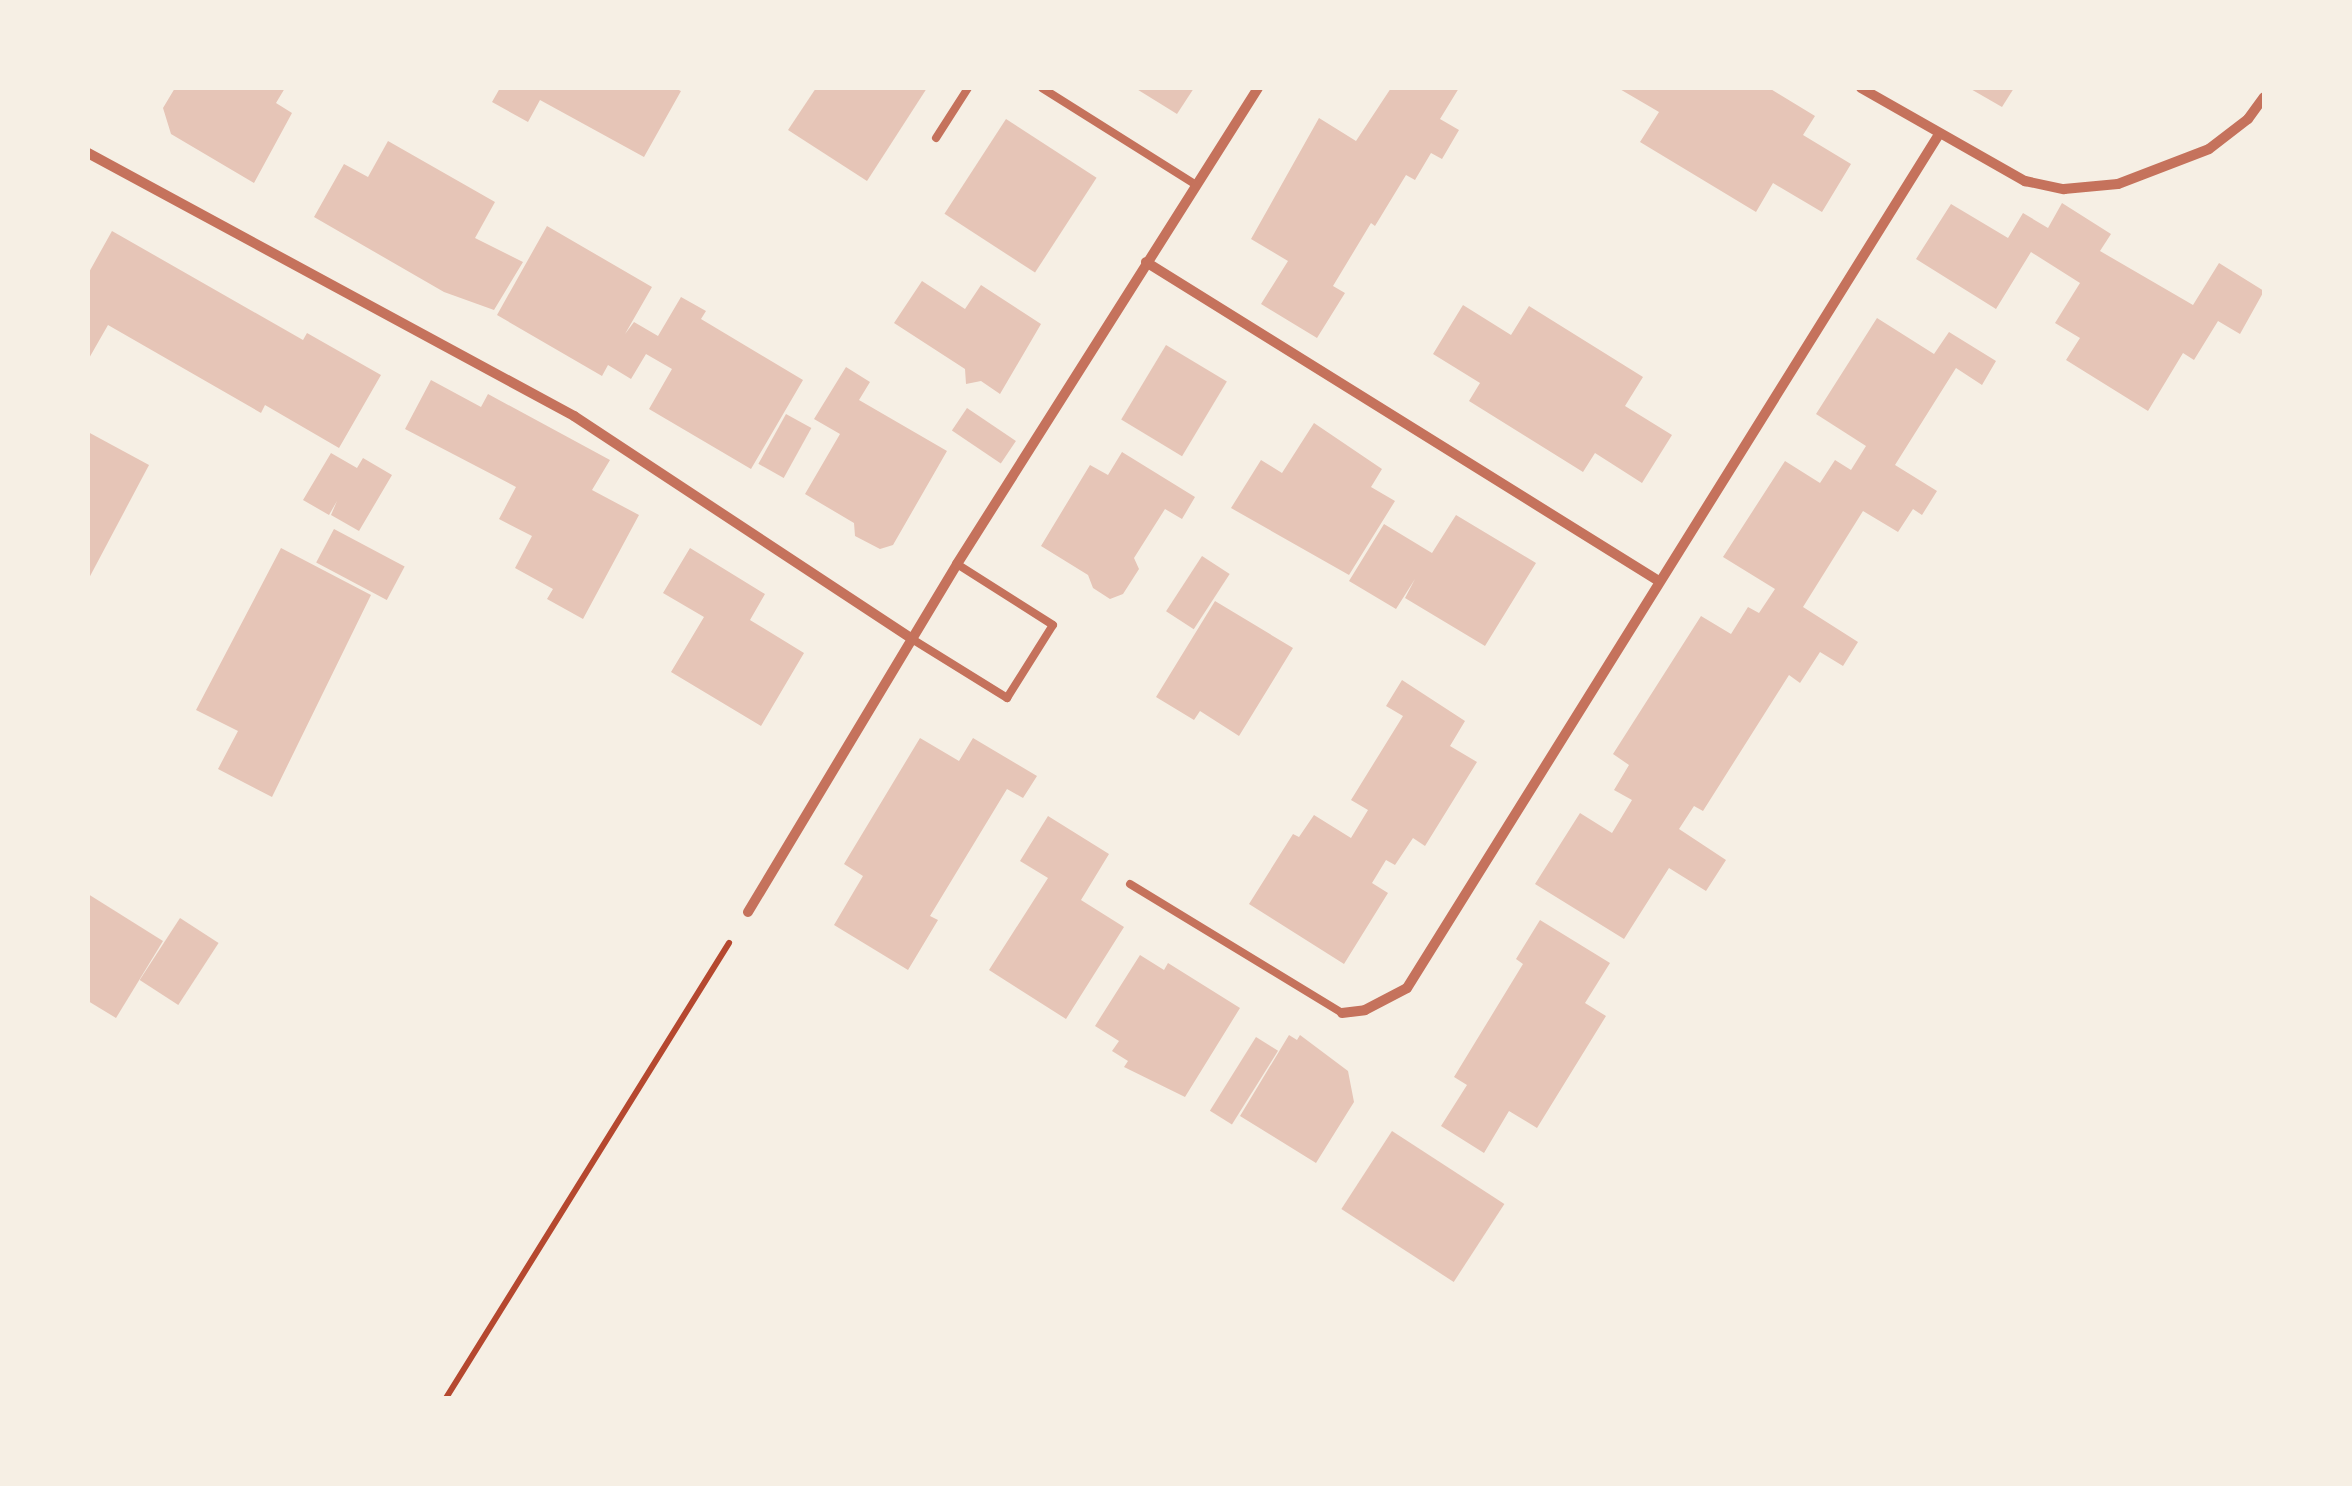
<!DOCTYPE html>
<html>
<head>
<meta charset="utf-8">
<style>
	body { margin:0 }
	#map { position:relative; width:2352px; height:1486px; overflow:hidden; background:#f6efe4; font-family:Roboto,sans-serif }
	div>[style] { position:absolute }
	.building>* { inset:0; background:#e6c5b7; transform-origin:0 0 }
	.path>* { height:6px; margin:-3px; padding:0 3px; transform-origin:3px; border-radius:3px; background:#b5482f }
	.service>* { height:8px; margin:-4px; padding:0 4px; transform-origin:4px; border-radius:4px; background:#c5725c }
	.minor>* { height:10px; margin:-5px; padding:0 5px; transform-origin:5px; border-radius:5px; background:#c5725c }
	span { translate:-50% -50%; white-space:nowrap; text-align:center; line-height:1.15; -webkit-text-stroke:9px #f6efe4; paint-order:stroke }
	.frame { position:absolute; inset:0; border:90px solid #f6efe4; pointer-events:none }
</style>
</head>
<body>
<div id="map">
	<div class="building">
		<i style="clip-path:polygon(175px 88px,285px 88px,276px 103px,292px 113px,254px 183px,171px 134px,163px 108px)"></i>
		<i style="clip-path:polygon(500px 88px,674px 88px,681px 91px,644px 157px,540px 100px,528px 122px,492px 102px)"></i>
		<i style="clip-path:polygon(816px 88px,927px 88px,867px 181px,788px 130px)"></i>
		<i style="clip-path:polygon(1135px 88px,1194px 88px,1177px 114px)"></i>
		<i style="clip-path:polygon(1391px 88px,1459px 88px,1440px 119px,1459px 130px,1442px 159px,1431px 153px,1415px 180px,1406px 175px,1375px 226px,1371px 223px,1333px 286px,1345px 293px,1317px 338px,1261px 304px,1288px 261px,1251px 239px,1319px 118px,1356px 141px)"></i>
		<i style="clip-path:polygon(1618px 88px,1769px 88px,1815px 116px,1803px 135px,1851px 164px,1822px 212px,1773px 183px,1756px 212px,1640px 142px,1659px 112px)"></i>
		<i style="clip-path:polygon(1969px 88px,2014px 88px,2002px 107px)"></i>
		<i style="left:1006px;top:119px;width:108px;height:113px;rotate:33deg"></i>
		<i style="clip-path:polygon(388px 141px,495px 202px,475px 238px,523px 262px,494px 310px,444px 292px,314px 217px,344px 164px,368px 177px)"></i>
		<i style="clip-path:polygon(2062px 203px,2111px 234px,2100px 251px,2193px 305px,2219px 263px,2264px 291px,2240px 334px,2218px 321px,2194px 360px,2183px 353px,2148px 411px,2066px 360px,2080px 338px,2055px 323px,2080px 283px,2031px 252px,1996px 309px,1916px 259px,1951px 204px,2008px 238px,2023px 213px,2048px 228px)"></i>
		<i style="clip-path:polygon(547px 226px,652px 287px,625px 334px,634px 322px,658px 336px,681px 297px,706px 311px,701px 319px,803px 380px,751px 469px,649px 409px,672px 369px,646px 354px,631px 379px,608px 365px,602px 376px,497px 315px)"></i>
		<i style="clip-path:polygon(112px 231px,303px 340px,307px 333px,381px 375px,339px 448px,265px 405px,261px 413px,108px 325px,88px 360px,88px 274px)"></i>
		<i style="clip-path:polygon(922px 281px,965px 309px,981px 285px,1041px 324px,1000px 394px,981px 381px,966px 384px,965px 369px,894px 323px)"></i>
		<i style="clip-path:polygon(1463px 305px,1511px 335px,1529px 306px,1643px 377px,1625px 406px,1672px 435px,1642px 483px,1595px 453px,1583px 472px,1469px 401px,1480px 383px,1433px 354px)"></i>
		<i style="clip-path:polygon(1877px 318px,1934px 354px,1949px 332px,1996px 361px,1982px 385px,1956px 368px,1895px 465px,1937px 491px,1922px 515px,1913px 509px,1898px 532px,1863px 511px,1803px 607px,1858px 642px,1843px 666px,1820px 652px,1800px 683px,1789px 675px,1703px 811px,1694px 806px,1679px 829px,1726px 860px,1706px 891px,1669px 868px,1624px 939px,1535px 884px,1580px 813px,1612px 833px,1632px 800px,1614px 790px,1629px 765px,1613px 754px,1701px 616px,1731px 634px,1748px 607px,1759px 613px,1775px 589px,1723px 557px,1785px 461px,1820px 483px,1835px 460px,1851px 470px,1866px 446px,1816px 414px)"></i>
		<i style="left:1166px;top:345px;width:71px;height:87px;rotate:31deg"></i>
		<i style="clip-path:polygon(846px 367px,870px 382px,859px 400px,947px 451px,893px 545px,880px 549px,855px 536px,854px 523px,805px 494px,840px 434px,814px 419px)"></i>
		<i style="clip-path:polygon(431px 380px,481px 407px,488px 394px,610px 460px,592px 490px,639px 515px,583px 619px,547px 599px,553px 589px,515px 568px,532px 536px,499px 519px,516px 487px,405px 429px)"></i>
		<i style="left:967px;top:408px;width:59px;height:27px;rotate:34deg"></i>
		<i style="left:786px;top:414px;width:29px;height:57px;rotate:29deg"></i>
		<i style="clip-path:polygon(1314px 423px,1382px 469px,1371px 487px,1395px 501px,1349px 575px,1231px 508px,1261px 460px,1282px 473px)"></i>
		<i style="clip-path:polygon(88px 432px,149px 465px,88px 580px)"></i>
		<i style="clip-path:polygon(1122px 452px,1195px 497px,1182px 519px,1165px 509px,1134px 558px,1139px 569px,1123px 594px,1110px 599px,1093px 588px,1088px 575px,1041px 546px,1090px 465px,1108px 475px)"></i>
		<i style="clip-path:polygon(331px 453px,357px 468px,363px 458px,392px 475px,359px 531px,331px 515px,337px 501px,329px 515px,303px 500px)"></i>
		<i style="clip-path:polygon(1456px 515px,1536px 563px,1485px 646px,1405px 598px,1415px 579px,1396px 609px,1349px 581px,1384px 524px,1432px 553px)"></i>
		<i style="left:334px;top:529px;width:80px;height:38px;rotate:28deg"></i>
		<i style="clip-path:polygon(281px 548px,371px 595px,272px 797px,218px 769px,238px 731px,196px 710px)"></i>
		<i style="clip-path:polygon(690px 548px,765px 594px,750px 620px,804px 653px,761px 726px,671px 672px,704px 617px,663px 593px)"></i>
		<i style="left:1202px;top:556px;width:33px;height:66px;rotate:33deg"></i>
		<i style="clip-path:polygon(1215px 601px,1293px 648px,1239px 736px,1200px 711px,1194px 720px,1156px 697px)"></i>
		<i style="clip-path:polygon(1402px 680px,1465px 721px,1450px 746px,1477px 762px,1425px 846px,1413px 838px,1395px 865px,1386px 860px,1372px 883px,1388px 893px,1344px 964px,1249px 904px,1293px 834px,1299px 837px,1314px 815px,1351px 838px,1368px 810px,1351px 800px,1403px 716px,1386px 706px)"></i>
		<i style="clip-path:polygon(920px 738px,959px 761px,973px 738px,1037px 776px,1023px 798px,1007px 789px,930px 916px,938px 920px,908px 970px,834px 925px,863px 876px,844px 864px)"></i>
		<i style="clip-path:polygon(1048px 816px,1109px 854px,1081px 900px,1124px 927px,1066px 1019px,989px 970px,1048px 878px,1020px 861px)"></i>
		<i style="clip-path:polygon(88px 894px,163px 941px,116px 1018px,88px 1001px)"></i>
		<i style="left:180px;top:918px;width:46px;height:74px;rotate:33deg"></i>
		<i style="clip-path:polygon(1540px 920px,1610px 963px,1585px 1003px,1606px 1016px,1537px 1128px,1509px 1111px,1484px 1153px,1441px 1126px,1467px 1085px,1454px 1077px,1523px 964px,1516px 959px)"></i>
		<i style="clip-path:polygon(1140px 955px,1164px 970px,1168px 963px,1240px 1008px,1185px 1097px,1124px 1067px,1128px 1061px,1112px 1051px,1119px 1041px,1095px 1026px)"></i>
		<i style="clip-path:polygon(1289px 1035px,1297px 1040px,1300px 1035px,1348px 1071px,1354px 1102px,1316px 1163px,1240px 1116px)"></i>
		<i style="left:1256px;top:1037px;width:26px;height:87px;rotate:32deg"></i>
		<i style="left:1392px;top:1131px;width:134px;height:93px;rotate:33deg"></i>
	</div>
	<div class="path">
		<i style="left:446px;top:1398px;width:536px;rotate:-58.12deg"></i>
	</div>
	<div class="service">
		<i style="left:1042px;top:88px;width:182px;rotate:32.2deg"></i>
		<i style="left:936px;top:138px;width:59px;rotate:-57.4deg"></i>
		<i style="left:912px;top:639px;width:112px;rotate:31.8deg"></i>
		<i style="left:1007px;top:698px;width:86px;rotate:-57.8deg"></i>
		<i style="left:1053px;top:625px;width:114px;rotate:-147.6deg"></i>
		<i style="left:1130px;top:884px;width:248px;rotate:31.3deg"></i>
	</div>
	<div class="minor">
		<i style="left:1861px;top:88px;width:189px;rotate:29.6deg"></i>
		<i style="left:2025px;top:181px;width:40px;rotate:12deg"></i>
		<i style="left:2064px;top:189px;width:54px;rotate:-5.3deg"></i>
		<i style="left:2118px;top:184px;width:97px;rotate:-21deg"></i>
		<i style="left:2209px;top:149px;width:49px;rotate:-37.6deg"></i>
		<i style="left:2248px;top:119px;width:27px;rotate:-54deg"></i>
		<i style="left:88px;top:153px;width:553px;rotate:28.42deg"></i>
		<i style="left:574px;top:416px;width:405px;rotate:33.4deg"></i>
		<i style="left:1146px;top:262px;width:602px;rotate:31.89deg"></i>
		<i style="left:748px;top:912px;width:406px;rotate:-59deg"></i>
		<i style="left:957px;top:564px;width:563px;rotate:-57.69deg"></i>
		<i style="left:1342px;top:1013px;width:23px;rotate:-7deg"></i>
		<i style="left:1365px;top:1010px;width:47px;rotate:-27.6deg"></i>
		<i style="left:1407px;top:988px;width:1004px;rotate:-58.07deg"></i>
	</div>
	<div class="frame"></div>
</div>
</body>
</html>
